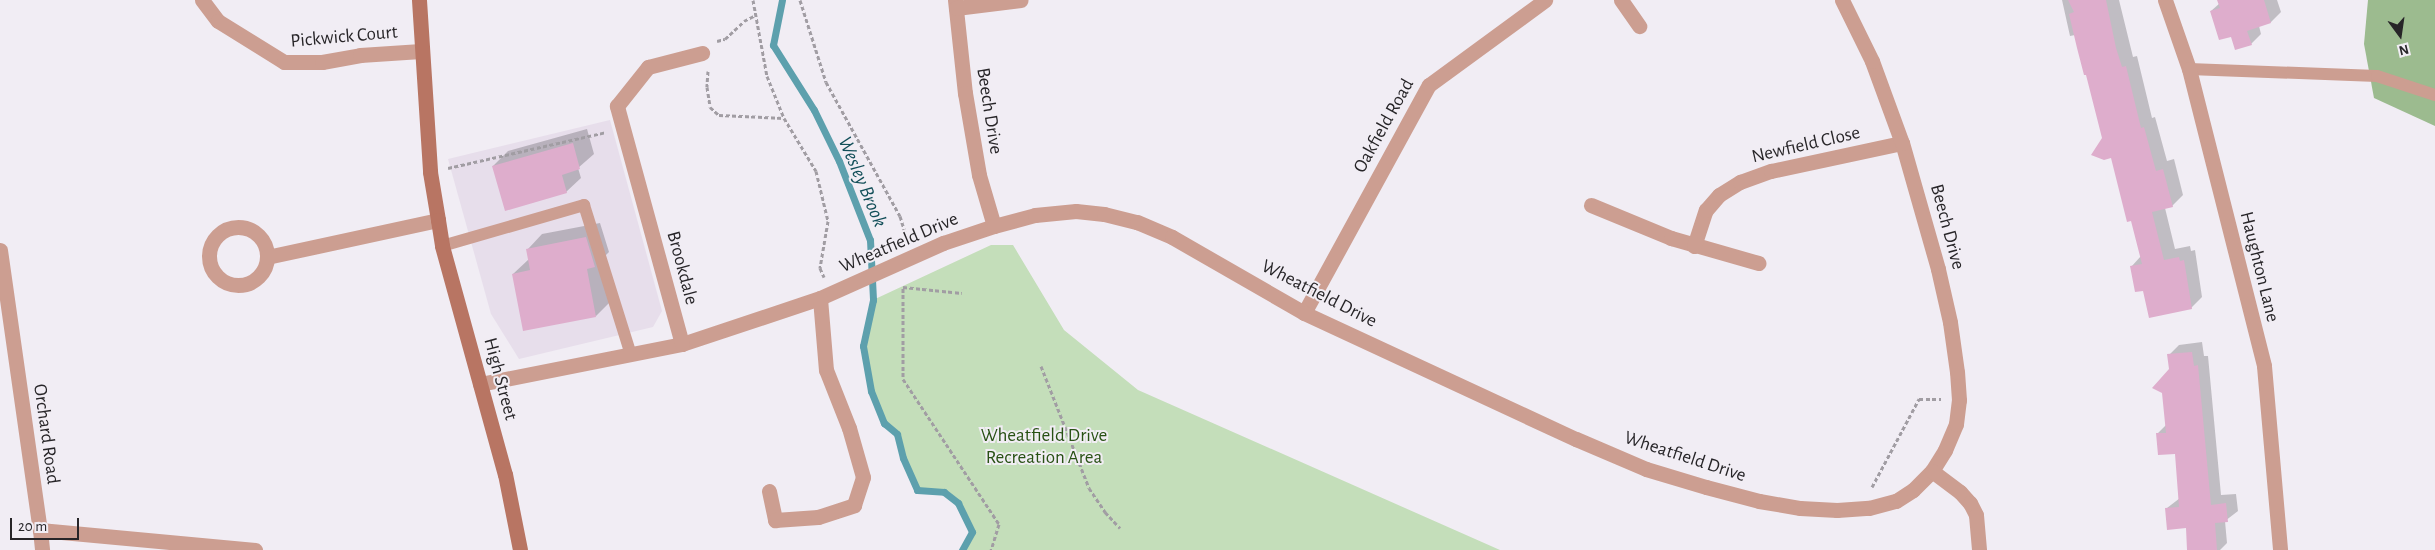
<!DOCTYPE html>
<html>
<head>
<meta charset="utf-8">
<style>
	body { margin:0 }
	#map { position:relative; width:2435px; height:550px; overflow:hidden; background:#f1edf4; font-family:"Alegreya Sans",sans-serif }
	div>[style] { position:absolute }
	.built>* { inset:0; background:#e7deeb }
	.green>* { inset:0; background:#c4deba }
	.forest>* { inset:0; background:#9cbb8f }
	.shadow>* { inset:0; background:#0003 }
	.stream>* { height:7px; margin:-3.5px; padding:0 3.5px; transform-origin:3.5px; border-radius:3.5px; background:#5da0ad }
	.building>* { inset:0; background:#deadcc }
	.path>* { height:3px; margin-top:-1.5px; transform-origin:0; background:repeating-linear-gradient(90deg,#a19da3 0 4px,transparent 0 6.5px) }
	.service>* { height:12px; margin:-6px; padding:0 6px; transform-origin:6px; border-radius:6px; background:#cc9e91 }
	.minor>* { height:15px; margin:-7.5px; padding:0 7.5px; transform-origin:7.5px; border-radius:7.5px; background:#cc9e91 }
	.minor>.ring { margin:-7.5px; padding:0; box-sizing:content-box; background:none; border:15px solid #cc9e91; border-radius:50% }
	.secondary>* { height:15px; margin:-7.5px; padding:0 7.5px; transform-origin:7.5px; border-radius:7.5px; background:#b87563 }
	span { translate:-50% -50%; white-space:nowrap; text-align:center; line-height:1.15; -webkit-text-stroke:4px #f1edf4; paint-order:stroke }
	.street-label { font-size:19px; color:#272528 }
	.park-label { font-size:19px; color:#285114 }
	.water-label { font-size:20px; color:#134f59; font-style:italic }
	.north { position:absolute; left:2375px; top:10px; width:50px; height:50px; -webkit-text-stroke:4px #f1edf4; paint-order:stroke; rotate:166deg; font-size:14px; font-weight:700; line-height:20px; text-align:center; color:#272528 }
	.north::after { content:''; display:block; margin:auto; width:18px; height:22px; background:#272528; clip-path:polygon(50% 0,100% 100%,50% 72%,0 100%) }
	.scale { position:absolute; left:10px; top:518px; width:69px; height:22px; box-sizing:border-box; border:2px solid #272528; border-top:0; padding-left:6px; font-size:15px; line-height:18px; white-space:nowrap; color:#272528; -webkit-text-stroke:4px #f1edf4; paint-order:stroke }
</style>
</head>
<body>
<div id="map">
	<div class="built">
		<i style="clip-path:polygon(610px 120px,662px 311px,653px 327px,519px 359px,491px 314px,448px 159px)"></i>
	</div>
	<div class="green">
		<i style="clip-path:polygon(991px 245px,1013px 245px,1064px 330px,1138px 390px,1500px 550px,962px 550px,972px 531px,958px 503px,944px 492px,917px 490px,903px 458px,897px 434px,884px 423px,871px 391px,863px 346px,873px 300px)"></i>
	</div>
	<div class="forest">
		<i style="clip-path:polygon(2368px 0,2435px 0,2435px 126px,2374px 98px,2364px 44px)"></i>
	</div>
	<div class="shadow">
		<i style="clip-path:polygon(2062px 0,2119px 0,2133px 57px,2137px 56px,2152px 118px,2155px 117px,2167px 161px,2174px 159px,2183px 195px,2172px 206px,2165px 208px,2175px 249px,2190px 246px,2191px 251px,2195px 250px,2202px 297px,2191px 308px,2144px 289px,2131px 267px,2141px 256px,2132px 219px,2075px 35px,2070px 36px)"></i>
		<i style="clip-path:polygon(2219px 0,2277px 0,2281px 12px,2271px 22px,2259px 26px,2261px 34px,2251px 44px,2211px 11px,2220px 3px)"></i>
		<i style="clip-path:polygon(587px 129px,594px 154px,578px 168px,581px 178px,566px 192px,493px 166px,508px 151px)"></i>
		<i style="clip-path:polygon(600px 223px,609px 252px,602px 259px,610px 302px,596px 316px,513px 274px,529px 259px,528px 249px,542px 234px)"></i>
		<i style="clip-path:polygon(2202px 342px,2204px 356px,2208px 356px,2221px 495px,2236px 494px,2238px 511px,2225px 521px,2227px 543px,2220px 550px,2189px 550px,2187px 527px,2167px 508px,2180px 498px,2176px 452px,2157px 434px,2166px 425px,2170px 370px,2169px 355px,2179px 345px)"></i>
	</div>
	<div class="stream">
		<i style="left:782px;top:0;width:46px;rotate:101.3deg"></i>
		<i style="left:773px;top:45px;width:77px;rotate:57.8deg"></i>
		<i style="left:814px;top:110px;width:57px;rotate:63.9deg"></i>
		<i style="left:839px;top:161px;width:85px;rotate:68.6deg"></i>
		<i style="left:870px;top:240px;width:60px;rotate:87.1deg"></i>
		<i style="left:873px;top:300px;width:47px;rotate:102.3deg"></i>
		<i style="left:863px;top:346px;width:46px;rotate:79.9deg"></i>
		<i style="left:871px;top:391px;width:35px;rotate:68deg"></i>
		<i style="left:884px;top:423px;width:17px;rotate:40deg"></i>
		<i style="left:897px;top:434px;width:25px;rotate:76deg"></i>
		<i style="left:903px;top:458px;width:35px;rotate:66deg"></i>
		<i style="left:917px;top:490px;width:27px;rotate:4deg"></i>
		<i style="left:944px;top:492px;width:18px;rotate:38deg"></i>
		<i style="left:958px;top:503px;width:32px;rotate:64deg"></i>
		<i style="left:972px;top:532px;width:21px;rotate:119deg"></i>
	</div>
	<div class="building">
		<i style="clip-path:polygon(2068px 0,2106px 0,2116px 48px,2122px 67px,2126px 66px,2141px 128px,2144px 127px,2156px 171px,2163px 169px,2173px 207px,2152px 212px,2164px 260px,2179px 257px,2180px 261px,2184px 260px,2192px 309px,2149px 318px,2143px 291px,2135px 292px,2130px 266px,2142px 264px,2131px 221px,2127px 222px,2111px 158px,2104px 160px,2091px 155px,2102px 138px,2086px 75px,2084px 75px,2077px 48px,2069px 14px,2074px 12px)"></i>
		<i style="clip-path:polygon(2217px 0,2264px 0,2271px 23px,2247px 31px,2252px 45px,2235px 50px,2231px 37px,2219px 40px,2210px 11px,2220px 8px)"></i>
		<i style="clip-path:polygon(573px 143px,580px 169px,562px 175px,567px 193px,505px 211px,492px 166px)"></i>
		<i style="clip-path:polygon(586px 237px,595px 267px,587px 269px,596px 317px,523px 331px,512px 274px,530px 270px,526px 249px)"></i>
		<i style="clip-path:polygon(2192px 352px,2194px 366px,2198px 365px,2211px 505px,2226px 503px,2228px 522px,2215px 523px,2217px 550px,2187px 550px,2186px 528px,2167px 530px,2165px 508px,2179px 507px,2175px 454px,2158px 455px,2156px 433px,2166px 433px,2162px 393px,2152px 388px,2169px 369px,2167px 354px)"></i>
	</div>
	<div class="path">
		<i style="left:753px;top:0;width:77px;rotate:79.6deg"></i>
		<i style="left:767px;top:76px;width:45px;rotate:68deg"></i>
		<i style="left:784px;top:118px;width:62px;rotate:58.9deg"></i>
		<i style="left:816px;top:171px;width:51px;rotate:76.5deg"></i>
		<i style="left:828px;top:221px;width:48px;rotate:99.7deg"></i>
		<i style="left:820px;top:268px;width:10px;rotate:66deg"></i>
		<i style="left:800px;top:0;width:86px;rotate:72.4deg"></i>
		<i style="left:826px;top:82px;width:153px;rotate:61.1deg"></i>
		<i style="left:900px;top:216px;width:24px;rotate:73deg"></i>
		<i style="left:717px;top:41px;width:8px;rotate:-14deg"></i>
		<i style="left:725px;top:39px;width:26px;rotate:-43deg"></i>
		<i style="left:744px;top:21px;width:11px;rotate:-27deg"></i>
		<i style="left:708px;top:71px;width:16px;rotate:94deg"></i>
		<i style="left:707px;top:87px;width:20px;rotate:81deg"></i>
		<i style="left:710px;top:107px;width:12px;rotate:42deg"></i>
		<i style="left:719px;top:115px;width:65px;rotate:2.6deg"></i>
		<i style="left:448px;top:168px;width:162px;rotate:-12.8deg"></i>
		<i style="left:903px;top:287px;width:59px;rotate:5.8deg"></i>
		<i style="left:903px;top:288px;width:91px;rotate:90deg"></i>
		<i style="left:903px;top:379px;width:174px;rotate:56.5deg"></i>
		<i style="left:999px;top:524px;width:27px;rotate:107deg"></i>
		<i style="left:1041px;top:366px;width:131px;rotate:68.5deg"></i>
		<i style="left:1089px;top:488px;width:29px;rotate:56deg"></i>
		<i style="left:1105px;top:512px;width:22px;rotate:47deg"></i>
		<i style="left:1872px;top:487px;width:100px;rotate:-61.9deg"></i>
		<i style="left:1919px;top:399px;width:22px"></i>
	</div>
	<div class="service">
		<i style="left:2189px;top:69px;width:188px;rotate:2.1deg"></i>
		<i style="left:2377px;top:76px;width:61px;rotate:18.1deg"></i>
		<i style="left:442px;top:246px;width:148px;rotate:-16.1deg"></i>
		<i style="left:584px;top:205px;width:157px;rotate:72.6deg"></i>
	</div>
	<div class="minor">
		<i style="left:202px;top:0;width:26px;rotate:53deg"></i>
		<i style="left:218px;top:21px;width:78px;rotate:31.8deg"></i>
		<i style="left:284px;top:62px;width:38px"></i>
		<i style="left:322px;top:62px;width:39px;rotate:-10deg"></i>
		<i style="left:360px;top:55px;width:61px;rotate:-3.8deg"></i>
		<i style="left:955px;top:0;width:94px;rotate:83.9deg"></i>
		<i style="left:965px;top:93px;width:83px;rotate:80.3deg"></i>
		<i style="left:979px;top:175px;width:53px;rotate:73.6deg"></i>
		<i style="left:1621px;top:0;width:32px;rotate:55deg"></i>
		<i style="left:2165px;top:0;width:73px;rotate:70.8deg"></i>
		<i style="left:2189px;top:69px;width:306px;rotate:75.8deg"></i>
		<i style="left:2264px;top:366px;width:185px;rotate:85deg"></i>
		<i style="left:956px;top:8px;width:65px;rotate:-7deg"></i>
		<i style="left:1591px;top:205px;width:87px;rotate:22.4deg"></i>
		<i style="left:1671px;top:238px;width:91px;rotate:16deg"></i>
		<i class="ring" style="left:209px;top:227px;width:43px;height:43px"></i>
		<i style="left:1694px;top:246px;width:38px;rotate:-72deg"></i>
		<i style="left:1706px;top:210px;width:20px;rotate:-49deg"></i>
		<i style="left:1719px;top:195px;width:25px;rotate:-32deg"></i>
		<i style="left:1740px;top:182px;width:33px;rotate:-20deg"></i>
		<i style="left:1771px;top:171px;width:134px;rotate:-12.1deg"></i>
		<i style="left:0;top:250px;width:283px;rotate:81.9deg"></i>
		<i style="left:40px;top:530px;width:216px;rotate:5.3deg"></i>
		<i style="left:267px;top:257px;width:175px;rotate:-12.2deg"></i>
		<i style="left:1304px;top:313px;width:260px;rotate:-61.3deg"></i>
		<i style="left:1429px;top:85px;width:144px;rotate:-36.2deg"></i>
		<i style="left:682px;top:344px;width:145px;rotate:-18.4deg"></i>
		<i style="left:820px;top:298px;width:135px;rotate:-24.1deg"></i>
		<i style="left:943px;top:243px;width:54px;rotate:-18.4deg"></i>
		<i style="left:994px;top:226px;width:42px;rotate:-15deg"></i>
		<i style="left:1035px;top:215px;width:41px;rotate:-5.6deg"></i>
		<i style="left:1076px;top:211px;width:28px;rotate:6deg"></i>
		<i style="left:1104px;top:214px;width:34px;rotate:14deg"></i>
		<i style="left:1137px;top:222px;width:38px;rotate:23deg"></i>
		<i style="left:1172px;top:237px;width:152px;rotate:29.9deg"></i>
		<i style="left:1304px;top:313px;width:300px;rotate:24.9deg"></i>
		<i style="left:1576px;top:439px;width:76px;rotate:23.2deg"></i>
		<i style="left:1646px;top:469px;width:63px;rotate:16.7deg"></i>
		<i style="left:1706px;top:487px;width:55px;rotate:14.8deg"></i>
		<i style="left:1759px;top:501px;width:42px;rotate:9.7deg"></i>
		<i style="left:1800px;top:508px;width:37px;rotate:3deg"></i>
		<i style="left:1837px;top:510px;width:32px;rotate:-4deg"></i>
		<i style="left:1869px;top:508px;width:28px;rotate:-15deg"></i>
		<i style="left:1896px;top:501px;width:20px;rotate:-33deg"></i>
		<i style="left:1913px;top:490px;width:27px;rotate:-45deg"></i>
		<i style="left:1932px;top:471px;width:25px;rotate:-58deg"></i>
		<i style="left:1945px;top:450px;width:28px;rotate:-67deg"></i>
		<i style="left:1956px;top:424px;width:24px;rotate:-83deg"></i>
		<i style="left:1959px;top:400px;width:28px;rotate:-94deg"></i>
		<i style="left:1957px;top:372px;width:50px;rotate:-98deg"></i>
		<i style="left:1950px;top:322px;width:54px;rotate:-102.8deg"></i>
		<i style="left:1938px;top:269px;width:131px;rotate:-105.9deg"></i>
		<i style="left:1902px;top:143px;width:87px;rotate:-110.1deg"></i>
		<i style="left:1872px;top:61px;width:68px;rotate:-116.2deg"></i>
		<i style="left:480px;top:384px;width:206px;rotate:-11.2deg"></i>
		<i style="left:682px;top:344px;width:247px;rotate:-105.3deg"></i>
		<i style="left:617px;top:106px;width:50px;rotate:-51.5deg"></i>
		<i style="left:648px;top:67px;width:56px;rotate:-14.5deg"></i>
		<i style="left:1932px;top:471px;width:35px;rotate:37deg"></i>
		<i style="left:1960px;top:492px;width:15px;rotate:48deg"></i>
		<i style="left:1970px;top:503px;width:13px;rotate:63deg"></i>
		<i style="left:1976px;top:515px;width:35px;rotate:85deg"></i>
		<i style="left:769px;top:491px;width:30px;rotate:78deg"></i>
		<i style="left:775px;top:520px;width:43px;rotate:-4deg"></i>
		<i style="left:818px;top:517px;width:38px;rotate:-18deg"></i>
		<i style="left:854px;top:505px;width:29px;rotate:-72deg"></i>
		<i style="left:863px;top:477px;width:51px;rotate:-105.9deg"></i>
		<i style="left:849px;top:428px;width:62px;rotate:-111.6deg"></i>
		<i style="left:826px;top:370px;width:72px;rotate:-94.8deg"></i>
		<i style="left:40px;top:530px;width:20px;rotate:84deg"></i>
	</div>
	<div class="secondary">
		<i style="left:419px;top:0;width:172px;rotate:86.3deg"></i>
		<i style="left:430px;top:172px;width:49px;rotate:80.5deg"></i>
		<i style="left:438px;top:220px;width:26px;rotate:81deg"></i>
		<i style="left:442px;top:246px;width:237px;rotate:74.6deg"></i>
		<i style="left:505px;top:474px;width:77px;rotate:78.8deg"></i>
	</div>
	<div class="street-label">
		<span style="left:344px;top:37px;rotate:-5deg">Pickwick Court</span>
		<span style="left:989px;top:111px;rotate:81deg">Beech Drive</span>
		<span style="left:1384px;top:126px;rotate:-61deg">Oakfield Road</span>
		<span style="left:1806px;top:145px;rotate:-13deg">Newfield Close</span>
		<span style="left:1947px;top:227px;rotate:75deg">Beech Drive</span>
		<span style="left:899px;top:243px;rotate:-23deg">Wheatfield Drive</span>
		<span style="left:2259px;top:267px;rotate:76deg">Haughton Lane</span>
		<span style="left:682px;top:268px;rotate:75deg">Brookdale</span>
		<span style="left:1319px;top:294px;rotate:27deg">Wheatfield Drive</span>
		<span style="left:500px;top:379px;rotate:75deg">High Street</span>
		<span style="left:46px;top:434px;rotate:82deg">Orchard Road</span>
		<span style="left:1685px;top:457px;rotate:18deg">Wheatfield Drive</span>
	</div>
	<div class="park-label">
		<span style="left:1044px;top:447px">Wheatfield Drive<br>Recreation Area</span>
	</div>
	<div class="water-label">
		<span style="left:862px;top:182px;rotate:67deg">Wesley Brook</span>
	</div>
	<div class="north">N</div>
	<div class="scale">20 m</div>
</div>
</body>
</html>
